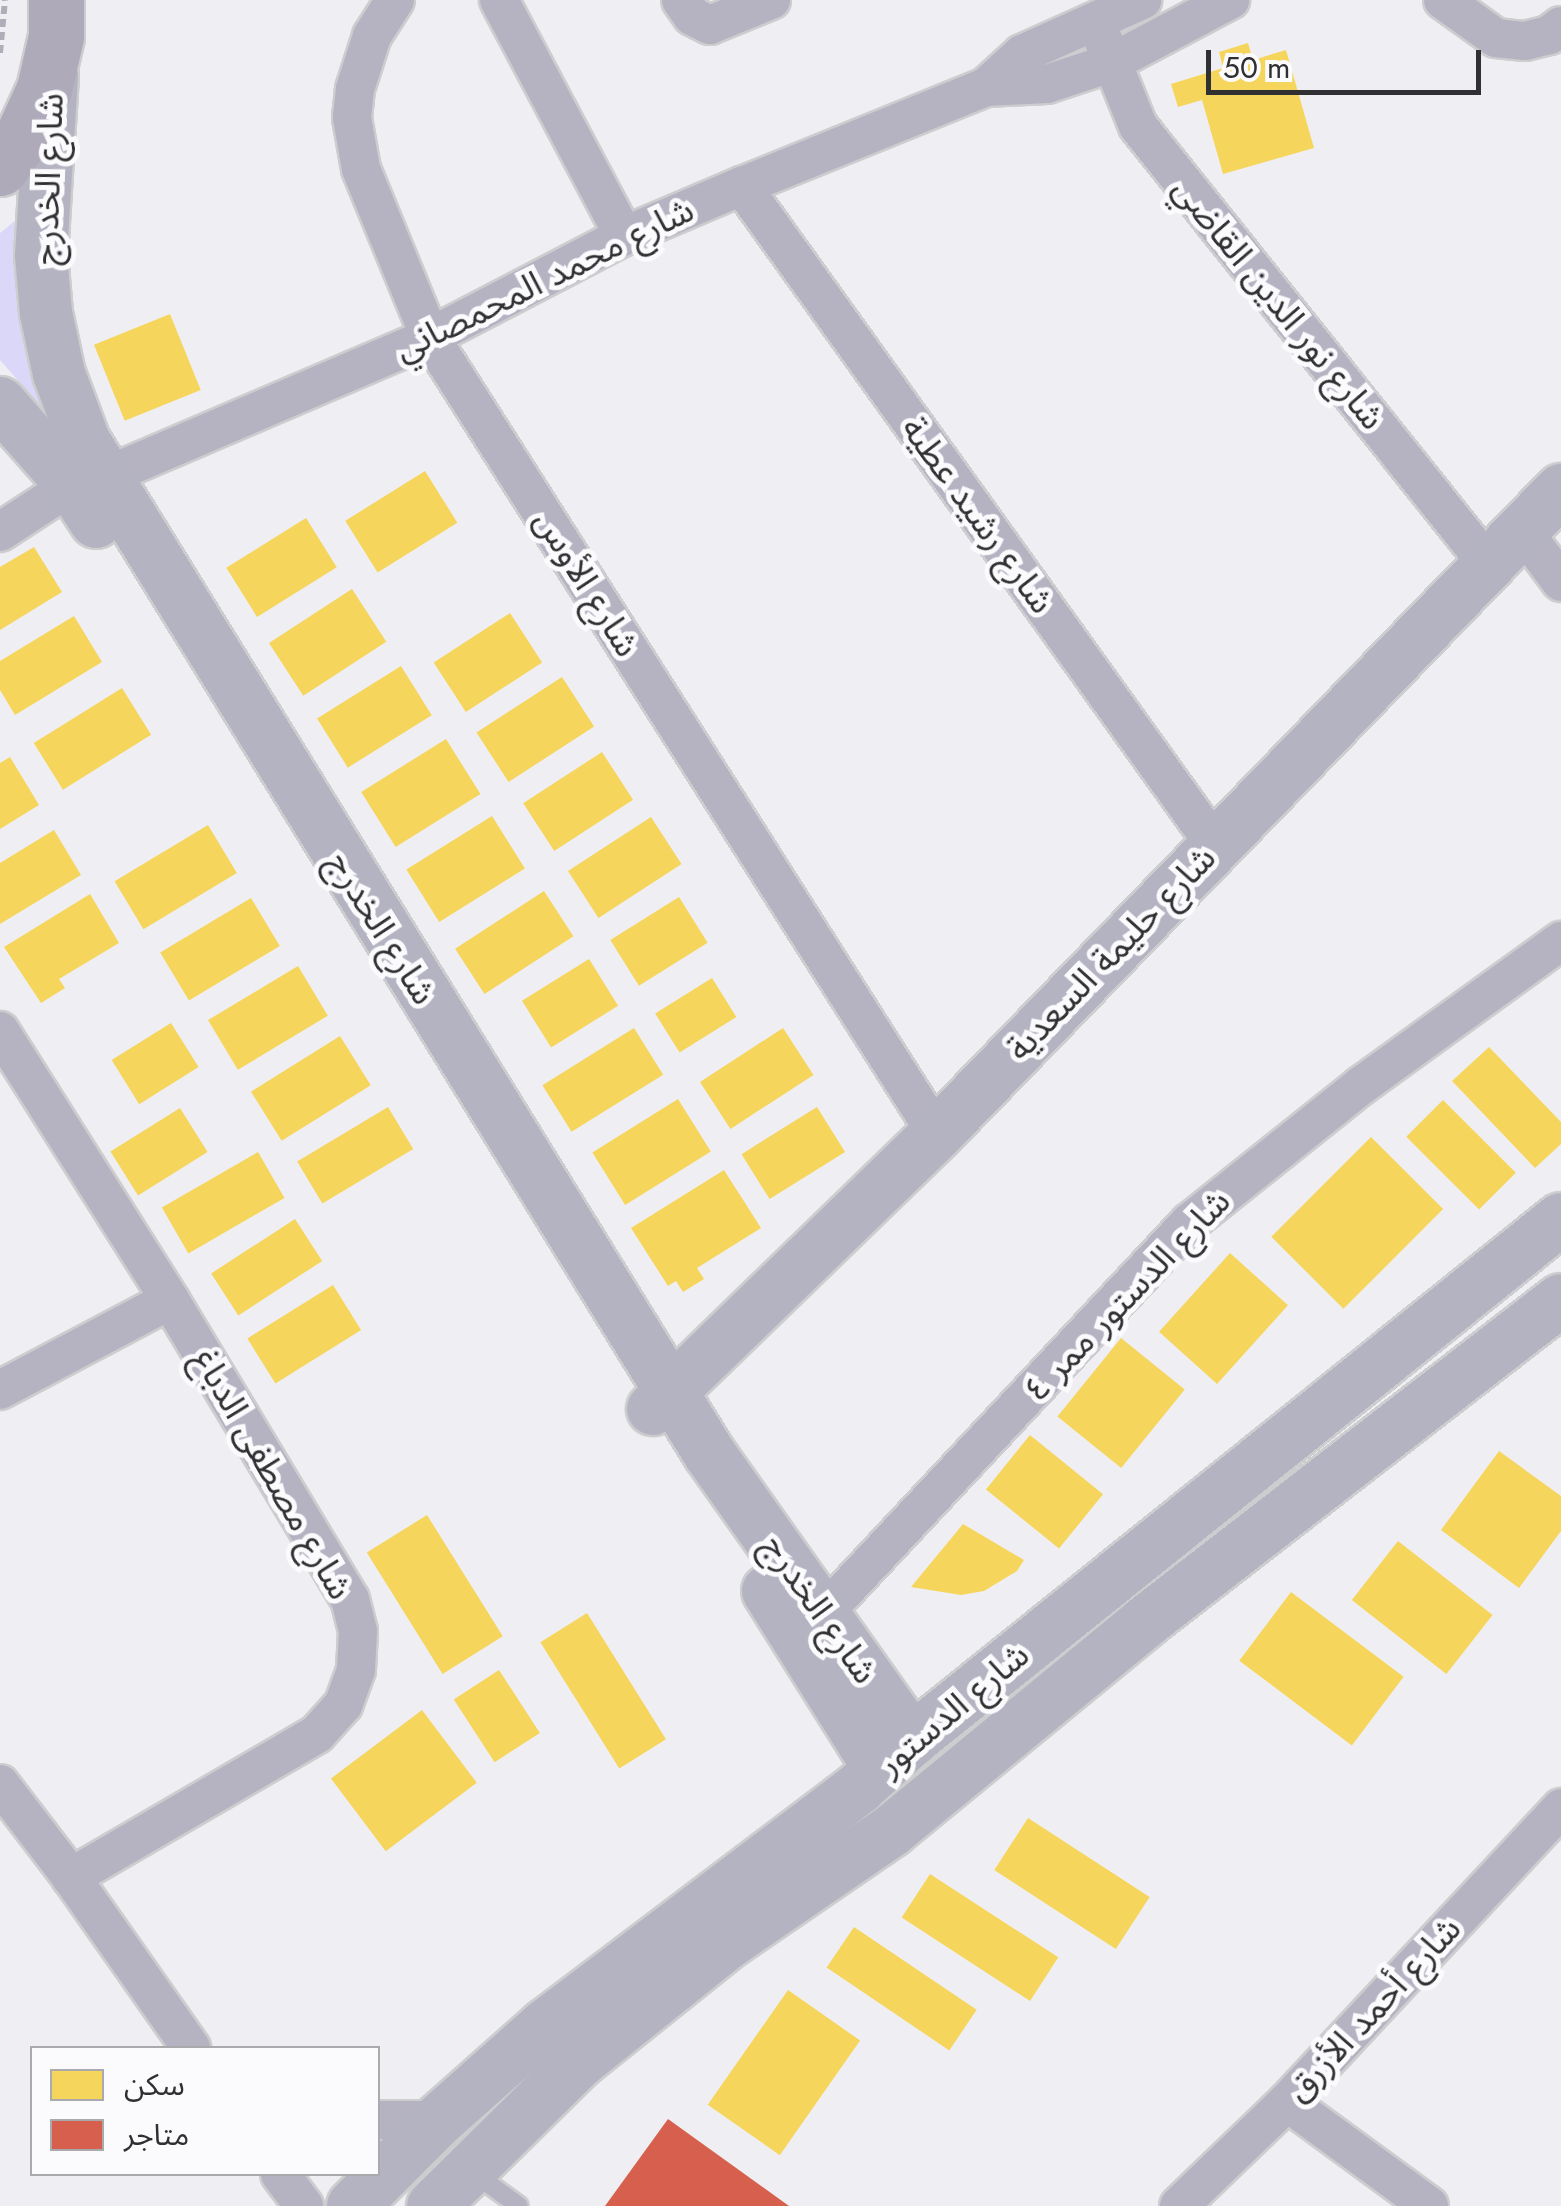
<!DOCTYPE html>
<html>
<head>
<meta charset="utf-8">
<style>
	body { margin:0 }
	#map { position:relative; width:1561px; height:2206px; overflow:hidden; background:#efeff3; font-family:Jost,"Noto Sans Arabic",sans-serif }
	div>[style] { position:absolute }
	.green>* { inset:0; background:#dbd7f8 }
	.homes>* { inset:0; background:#f6d55c; transform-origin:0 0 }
	.shops>* { inset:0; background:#d6604d }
	.path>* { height:6px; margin-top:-3px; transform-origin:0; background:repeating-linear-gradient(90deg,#afaeb8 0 8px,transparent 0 13px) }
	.roads { filter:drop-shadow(2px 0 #cdcdcf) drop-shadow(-2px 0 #cdcdcf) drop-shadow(0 2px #cdcdcf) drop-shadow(0 -2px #cdcdcf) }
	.lane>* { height:18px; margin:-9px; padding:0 9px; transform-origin:9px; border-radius:9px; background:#b5b3c1 }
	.street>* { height:38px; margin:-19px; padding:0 19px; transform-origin:19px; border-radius:19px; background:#b5b3c1 }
	.secondary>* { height:52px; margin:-26px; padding:0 26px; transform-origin:26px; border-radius:26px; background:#b4b3c1 }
	.primary>* { height:55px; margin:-27.5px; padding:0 27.5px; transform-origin:27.5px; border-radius:27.5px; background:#aeaaba }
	span { translate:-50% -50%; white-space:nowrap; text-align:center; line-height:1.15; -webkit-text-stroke:10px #fbfbfe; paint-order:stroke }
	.street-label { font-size:35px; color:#302f32 }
	.legend { position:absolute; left:30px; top:2046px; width:350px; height:130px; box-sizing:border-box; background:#fbfbfe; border:2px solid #aaa9ac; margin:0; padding:12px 18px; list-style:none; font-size:30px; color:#302f32 }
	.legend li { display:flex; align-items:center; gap:20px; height:50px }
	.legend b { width:50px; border:2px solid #aaa9ac }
	.scale { position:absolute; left:1206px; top:50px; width:275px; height:45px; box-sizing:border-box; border:5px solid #302f32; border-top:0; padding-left:12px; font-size:30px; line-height:35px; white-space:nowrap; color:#302f32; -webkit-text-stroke:8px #fbfbfe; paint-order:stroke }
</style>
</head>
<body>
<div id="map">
	<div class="green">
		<i style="clip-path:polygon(16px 220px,16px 285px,43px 409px,0 360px,0 233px)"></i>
	</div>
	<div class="homes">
		<i style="clip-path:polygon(1248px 43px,1253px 60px,1286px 50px,1314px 148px,1223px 174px,1202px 100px,1178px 107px,1171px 84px,1223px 68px,1219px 52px)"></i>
		<i style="left:170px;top:314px;width:82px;height:82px;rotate:68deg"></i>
		<i style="left:425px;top:471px;width:61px;height:94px;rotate:58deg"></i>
		<i style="left:306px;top:518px;width:58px;height:94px;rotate:58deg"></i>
		<i style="clip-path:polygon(34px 547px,62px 592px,0 630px,0 567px)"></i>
		<i style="left:352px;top:589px;width:63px;height:99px;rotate:57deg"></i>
		<i style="left:510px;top:613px;width:59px;height:91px;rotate:57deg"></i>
		<i style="clip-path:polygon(74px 616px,102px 662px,15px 715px,0 690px,0 661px)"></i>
		<i style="left:401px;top:666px;width:58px;height:99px;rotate:58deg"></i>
		<i style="left:562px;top:677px;width:59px;height:102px;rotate:57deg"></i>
		<i style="left:122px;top:688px;width:55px;height:104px;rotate:58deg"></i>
		<i style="left:446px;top:739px;width:65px;height:100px;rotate:58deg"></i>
		<i style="left:602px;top:752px;width:57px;height:94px;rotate:57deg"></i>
		<i style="clip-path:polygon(10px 757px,39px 805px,0 829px,0 763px)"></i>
		<i style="left:492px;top:816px;width:62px;height:101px;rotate:58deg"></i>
		<i style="left:651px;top:817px;width:56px;height:99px;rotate:57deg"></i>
		<i style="left:208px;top:825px;width:56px;height:109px;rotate:59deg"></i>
		<i style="clip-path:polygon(54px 830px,81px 875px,0 924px,0 863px)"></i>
		<i style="left:544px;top:891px;width:54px;height:106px;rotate:57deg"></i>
		<i style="clip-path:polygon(90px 894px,119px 943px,59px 979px,65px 988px,41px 1003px,4px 947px)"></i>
		<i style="left:679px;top:897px;width:54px;height:81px;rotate:58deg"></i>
		<i style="left:251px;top:898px;width:56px;height:106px;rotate:59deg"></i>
		<i style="left:589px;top:959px;width:55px;height:79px;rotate:58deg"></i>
		<i style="left:298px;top:966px;width:58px;height:105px;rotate:59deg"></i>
		<i style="left:712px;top:978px;width:46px;height:67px;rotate:58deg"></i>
		<i style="left:171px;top:1023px;width:52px;height:70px;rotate:58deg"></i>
		<i style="left:634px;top:1028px;width:55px;height:108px;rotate:58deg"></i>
		<i style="left:783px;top:1028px;width:56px;height:99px;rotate:57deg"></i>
		<i style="left:340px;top:1036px;width:58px;height:105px;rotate:58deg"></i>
		<i style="clip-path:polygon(1489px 1047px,1561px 1122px,1561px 1144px,1535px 1168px,1452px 1081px)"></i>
		<i style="left:678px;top:1099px;width:62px;height:101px;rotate:58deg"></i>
		<i style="left:1443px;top:1100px;width:103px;height:52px;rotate:45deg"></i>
		<i style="left:388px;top:1107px;width:49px;height:106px;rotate:59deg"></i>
		<i style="left:817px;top:1107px;width:53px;height:89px;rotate:58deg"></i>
		<i style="left:180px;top:1108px;width:52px;height:82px;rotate:58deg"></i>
		<i style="left:1371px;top:1137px;width:102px;height:141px;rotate:45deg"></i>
		<i style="left:258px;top:1152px;width:53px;height:111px;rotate:60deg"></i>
		<i style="clip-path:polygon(724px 1170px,761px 1228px,697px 1268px,704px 1279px,683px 1292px,676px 1281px,668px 1286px,631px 1228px)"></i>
		<i style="left:295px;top:1219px;width:50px;height:100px;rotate:57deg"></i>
		<i style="left:1230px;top:1253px;width:78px;height:106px;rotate:42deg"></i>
		<i style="left:333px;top:1285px;width:53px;height:101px;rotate:58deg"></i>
		<i style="left:1121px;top:1338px;width:82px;height:101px;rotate:39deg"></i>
		<i style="left:1030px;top:1435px;width:94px;height:70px;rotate:39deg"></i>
		<i style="clip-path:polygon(1499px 1451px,1561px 1496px,1561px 1531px,1519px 1588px,1441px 1530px)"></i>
		<i style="left:427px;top:1515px;width:143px;height:71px;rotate:58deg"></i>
		<i style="clip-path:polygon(963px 1524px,1024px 1560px,1017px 1571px,984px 1591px,961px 1595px,911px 1587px)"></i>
		<i style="left:1398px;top:1541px;width:120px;height:75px;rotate:38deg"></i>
		<i style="left:1291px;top:1592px;width:141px;height:86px;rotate:37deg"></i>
		<i style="left:587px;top:1613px;width:149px;height:55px;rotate:58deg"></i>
		<i style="left:499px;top:1670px;width:75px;height:54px;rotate:57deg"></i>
		<i style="left:422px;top:1710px;width:91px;height:114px;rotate:53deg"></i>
		<i style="left:1028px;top:1818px;width:145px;height:62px;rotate:33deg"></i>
		<i style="left:930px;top:1874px;width:153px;height:52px;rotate:33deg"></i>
		<i style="left:854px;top:1927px;width:148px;height:49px;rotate:34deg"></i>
		<i style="left:788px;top:1990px;width:88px;height:140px;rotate:35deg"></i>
	</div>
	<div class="shops">
		<i style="clip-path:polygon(668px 2119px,789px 2206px,605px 2206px)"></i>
	</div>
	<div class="path">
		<i style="left:0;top:53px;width:53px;rotate:-84.6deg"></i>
	</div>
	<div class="roads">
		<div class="lane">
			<i style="left:475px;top:2174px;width:54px;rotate:36deg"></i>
		</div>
		<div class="street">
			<i style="left:395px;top:0;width:43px;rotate:122.6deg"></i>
			<i style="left:372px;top:36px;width:56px;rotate:107.8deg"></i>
			<i style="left:355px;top:89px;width:29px;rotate:96deg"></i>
			<i style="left:352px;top:118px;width:52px;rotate:80deg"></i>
			<i style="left:361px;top:169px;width:182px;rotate:67.7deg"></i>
			<i style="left:430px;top:337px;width:945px;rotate:57.54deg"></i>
			<i style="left:499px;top:0;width:267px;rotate:62.1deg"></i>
			<i style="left:681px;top:0;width:19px;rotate:55deg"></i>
			<i style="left:692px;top:16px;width:20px;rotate:27deg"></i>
			<i style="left:710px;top:25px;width:66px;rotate:-22.3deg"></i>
			<i style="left:1443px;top:0;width:65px;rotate:35.6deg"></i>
			<i style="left:1496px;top:38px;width:29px;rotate:6deg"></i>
			<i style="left:1525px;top:41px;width:25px;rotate:-14deg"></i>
			<i style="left:1549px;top:35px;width:15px;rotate:-37deg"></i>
			<i style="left:1096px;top:22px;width:112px;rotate:68deg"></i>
			<i style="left:1138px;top:126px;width:564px;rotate:51.4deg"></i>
			<i style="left:986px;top:87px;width:49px;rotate:-42.5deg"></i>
			<i style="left:1022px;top:54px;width:132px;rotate:-24.2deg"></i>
			<i style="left:742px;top:186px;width:811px;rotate:54.33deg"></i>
			<i style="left:104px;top:477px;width:355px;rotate:-23.2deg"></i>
			<i style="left:430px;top:337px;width:219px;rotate:-27.5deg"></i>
			<i style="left:624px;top:236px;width:128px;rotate:-23deg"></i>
			<i style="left:742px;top:186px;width:263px;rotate:-22.1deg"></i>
			<i style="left:986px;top:87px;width:61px;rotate:-2.8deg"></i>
			<i style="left:1047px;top:84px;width:67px;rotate:-18.2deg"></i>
			<i style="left:1111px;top:63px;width:135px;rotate:-27.9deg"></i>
			<i style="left:0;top:532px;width:86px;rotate:-33.1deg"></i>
			<i style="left:1524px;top:532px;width:62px;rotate:53.5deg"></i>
			<i style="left:0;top:1031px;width:318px;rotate:57.7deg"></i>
			<i style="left:170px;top:1300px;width:349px;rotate:59deg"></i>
			<i style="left:350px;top:1599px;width:33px;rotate:76deg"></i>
			<i style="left:358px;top:1631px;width:39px;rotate:93deg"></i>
			<i style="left:356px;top:1670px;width:37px;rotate:110deg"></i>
			<i style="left:343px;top:1705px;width:39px;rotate:132deg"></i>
			<i style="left:317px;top:1734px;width:285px;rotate:149.8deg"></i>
			<i style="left:0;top:1390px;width:192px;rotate:-27.9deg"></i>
			<i style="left:823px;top:1614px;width:536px;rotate:-46.89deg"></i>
			<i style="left:1189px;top:1223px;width:221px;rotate:-38.6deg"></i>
			<i style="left:1362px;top:1085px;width:246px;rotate:-35.9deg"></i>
			<i style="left:0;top:1784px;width:117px;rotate:52.6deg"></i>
			<i style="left:71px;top:1877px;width:209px;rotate:54.9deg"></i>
			<i style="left:1287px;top:2102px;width:176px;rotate:36.2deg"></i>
			<i style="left:378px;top:2120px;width:61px"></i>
			<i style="left:280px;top:2174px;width:40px;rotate:53deg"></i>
			<i style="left:1179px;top:2206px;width:150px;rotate:-43.9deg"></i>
			<i style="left:1287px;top:2102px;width:402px;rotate:-47deg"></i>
		</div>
		<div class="secondary">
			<i style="left:52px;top:76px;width:179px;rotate:93.5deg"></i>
			<i style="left:41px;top:255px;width:58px;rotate:85.1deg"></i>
			<i style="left:46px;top:313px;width:62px;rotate:78deg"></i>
			<i style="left:59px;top:374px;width:72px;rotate:69.5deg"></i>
			<i style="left:84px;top:441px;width:1189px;rotate:58.3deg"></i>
			<i style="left:709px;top:1453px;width:352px;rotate:54.7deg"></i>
			<i style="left:0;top:403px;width:109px;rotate:48.7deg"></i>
			<i style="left:72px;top:485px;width:44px;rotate:57deg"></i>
			<i style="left:653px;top:1409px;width:395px;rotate:-44.1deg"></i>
			<i style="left:937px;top:1134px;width:897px;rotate:-45.9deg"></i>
			<i style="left:768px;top:1591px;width:209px;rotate:57.9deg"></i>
			<i style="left:353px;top:2206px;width:122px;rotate:-45deg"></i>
			<i style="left:439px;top:2120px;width:143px;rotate:-41.6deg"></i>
			<i style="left:546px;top:2025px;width:393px;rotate:-37.1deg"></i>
			<i style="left:859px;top:1788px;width:72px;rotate:-42.2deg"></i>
			<i style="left:912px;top:1740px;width:832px;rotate:-38.76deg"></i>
			<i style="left:433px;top:2206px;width:204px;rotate:-44.6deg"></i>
			<i style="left:578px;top:2063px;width:193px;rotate:-38.7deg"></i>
			<i style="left:729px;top:1942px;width:196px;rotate:-34.4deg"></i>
			<i style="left:891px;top:1831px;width:329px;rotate:-39.4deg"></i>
			<i style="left:1145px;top:1622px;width:526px;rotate:-37.74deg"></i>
		</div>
		<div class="primary">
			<i style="left:0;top:168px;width:36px;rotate:-54deg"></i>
			<i style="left:21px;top:139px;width:55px;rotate:-65.3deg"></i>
			<i style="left:44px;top:89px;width:54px;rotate:-77.2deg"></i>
			<i style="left:56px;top:36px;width:36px;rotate:-90deg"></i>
		</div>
	</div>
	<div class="street-label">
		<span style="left:48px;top:179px;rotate:-88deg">شارع الخدرج</span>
		<span style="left:544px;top:279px;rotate:-26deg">شارع محمد المحمصاني</span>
		<span style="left:1279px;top:303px;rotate:51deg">شارع نور الدين القاضي</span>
		<span style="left:978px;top:515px;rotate:54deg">شارع رشيد عطية</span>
		<span style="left:587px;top:583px;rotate:58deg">شارع الأوس</span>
		<span style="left:382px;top:928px;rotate:58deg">شارع الخدرج</span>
		<span style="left:1111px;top:953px;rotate:-46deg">شارع حليمة السعدية</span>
		<span style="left:1127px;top:1295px;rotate:-46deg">شارع الدستور ممر ٤</span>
		<span style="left:273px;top:1474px;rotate:60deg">شارع مصطفى الدباغ</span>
		<span style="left:820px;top:1609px;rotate:55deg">شارع الخدرج</span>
		<span style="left:953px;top:1709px;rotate:-40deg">شارع الدستور</span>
		<span style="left:1373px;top:2009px;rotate:-47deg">شارع أحمد الأزرق</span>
	</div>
	<ul class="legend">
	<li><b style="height:28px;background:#f6d55c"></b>سكن</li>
	<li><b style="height:28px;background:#d6604d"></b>متاجر</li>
	</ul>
	<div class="scale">50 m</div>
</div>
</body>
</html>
